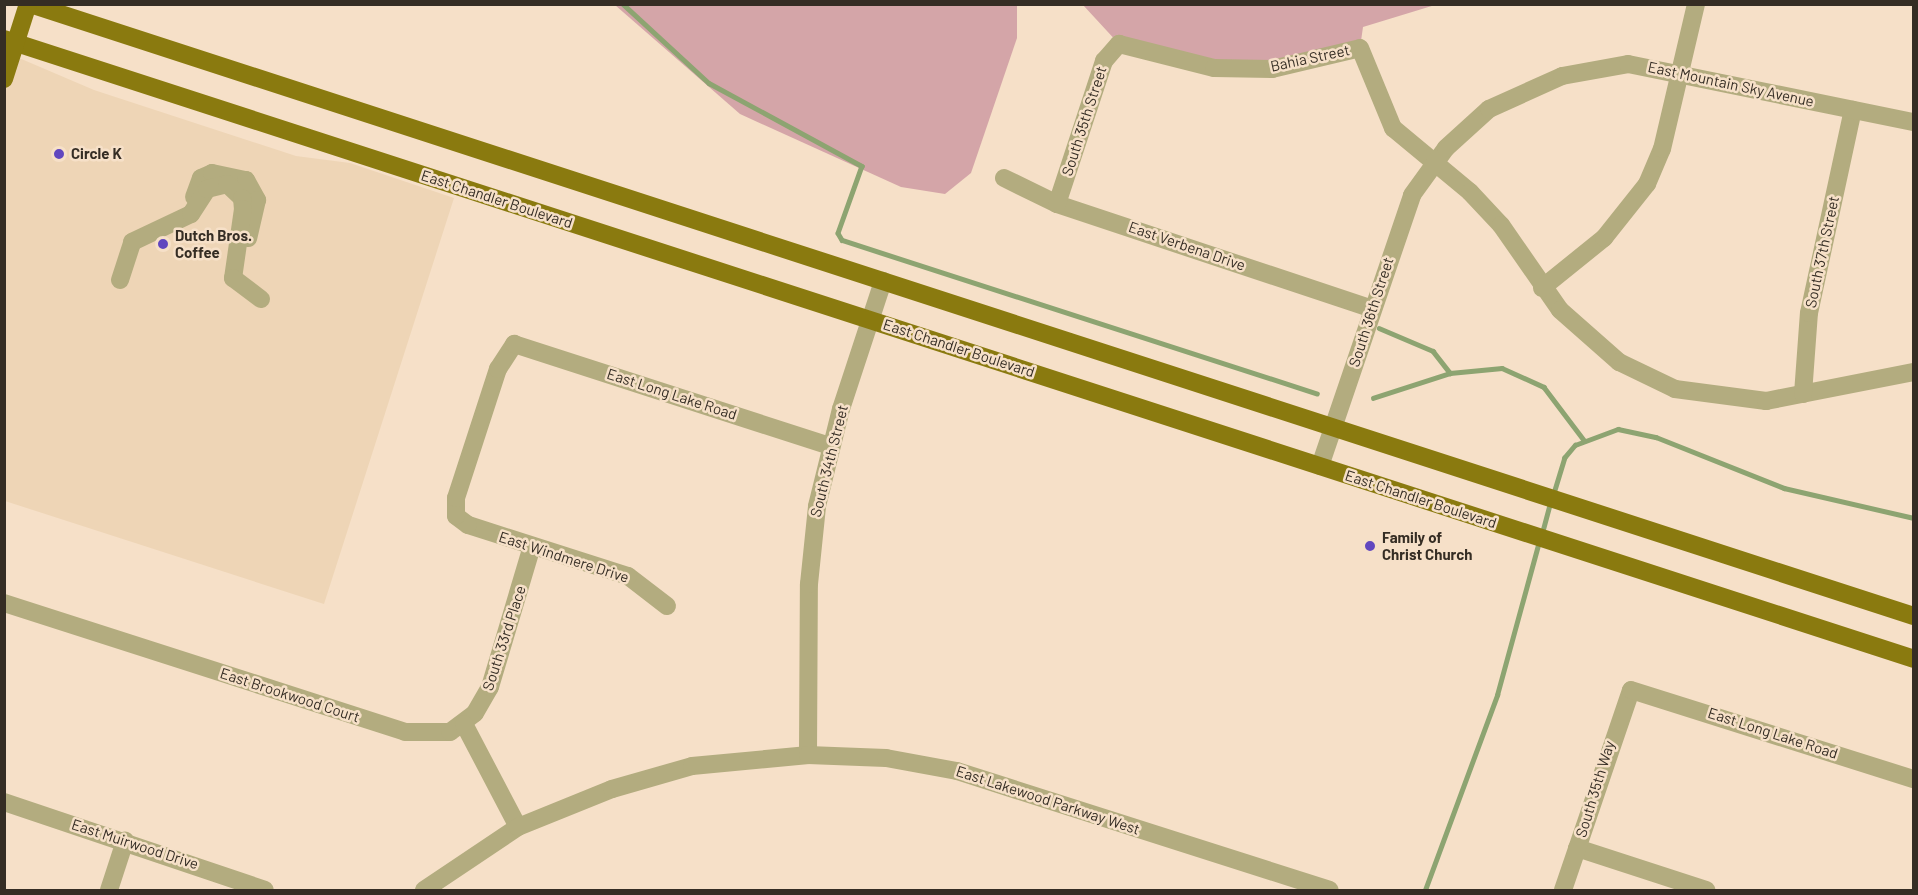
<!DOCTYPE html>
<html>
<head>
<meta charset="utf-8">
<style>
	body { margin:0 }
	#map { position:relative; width:1918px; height:895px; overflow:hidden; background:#f6e0c8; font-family:Barlow,sans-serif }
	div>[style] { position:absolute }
	.built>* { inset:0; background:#eed5b6 }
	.green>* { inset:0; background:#d4a5a8 }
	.stream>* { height:4.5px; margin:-2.25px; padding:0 2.25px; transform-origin:2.25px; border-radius:2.25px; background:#8da471 }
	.minor>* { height:18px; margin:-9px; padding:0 9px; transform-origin:9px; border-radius:9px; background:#b3ac7f }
	.major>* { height:18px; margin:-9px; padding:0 9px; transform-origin:9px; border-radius:9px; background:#8a7a0f }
	.dots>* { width:16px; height:16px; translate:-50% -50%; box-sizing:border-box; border:3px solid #f6e0c8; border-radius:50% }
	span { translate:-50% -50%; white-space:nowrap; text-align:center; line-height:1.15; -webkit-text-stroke:5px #f6e0c8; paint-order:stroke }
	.street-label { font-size:15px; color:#352d24 }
	.poi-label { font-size:15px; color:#352d24; font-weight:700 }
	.left { translate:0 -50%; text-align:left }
	.frame { position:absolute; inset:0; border:6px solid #352d24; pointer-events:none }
</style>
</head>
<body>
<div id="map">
	<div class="built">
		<i style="clip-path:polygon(5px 52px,94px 90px,296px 156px,350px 163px,454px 198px,324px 604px,5px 501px)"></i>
	</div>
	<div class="green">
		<i style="clip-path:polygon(615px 5px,1017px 5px,1017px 38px,971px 173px,945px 194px,901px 187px,740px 114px)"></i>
		<i style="clip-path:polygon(1083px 5px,1435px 5px,1363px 27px,1360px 48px,1272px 69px,1119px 44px)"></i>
	</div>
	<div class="stream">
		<i style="left:623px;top:4px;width:117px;rotate:42.6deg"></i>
		<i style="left:709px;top:83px;width:174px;rotate:28.5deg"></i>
		<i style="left:862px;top:166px;width:71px;rotate:109.7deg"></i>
		<i style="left:838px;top:233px;width:8px;rotate:60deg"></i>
		<i style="left:842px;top:240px;width:499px;rotate:17.9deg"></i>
		<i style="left:1379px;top:328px;width:59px;rotate:23.1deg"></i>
		<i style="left:1433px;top:351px;width:28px;rotate:52deg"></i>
		<i style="left:1373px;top:398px;width:81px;rotate:-18deg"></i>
		<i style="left:1450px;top:373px;width:52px;rotate:-5.5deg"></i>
		<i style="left:1502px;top:368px;width:46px;rotate:24.3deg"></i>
		<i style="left:1544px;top:387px;width:66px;rotate:53deg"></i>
		<i style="left:1553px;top:495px;width:39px;rotate:-73deg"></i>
		<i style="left:1564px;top:458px;width:17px;rotate:-50deg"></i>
		<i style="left:1575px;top:445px;width:46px;rotate:-20.4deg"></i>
		<i style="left:1618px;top:429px;width:39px;rotate:12deg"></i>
		<i style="left:1656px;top:437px;width:138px;rotate:21.7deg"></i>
		<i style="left:1784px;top:488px;width:133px;rotate:13deg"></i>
		<i style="left:1542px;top:533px;width:31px;rotate:-75deg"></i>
		<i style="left:1425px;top:890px;width:208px;rotate:-69.7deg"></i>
		<i style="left:1497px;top:695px;width:160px;rotate:-74.7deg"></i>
	</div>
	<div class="minor">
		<i style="left:1004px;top:178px;width:59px;rotate:26.1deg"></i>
		<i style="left:1057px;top:204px;width:332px;rotate:18.4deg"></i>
		<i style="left:194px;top:197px;width:20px;rotate:-70deg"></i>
		<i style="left:201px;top:178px;width:12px;rotate:-24deg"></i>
		<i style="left:212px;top:173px;width:35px;rotate:12deg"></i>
		<i style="left:246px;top:180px;width:23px;rotate:61deg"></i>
		<i style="left:257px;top:200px;width:39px;rotate:103deg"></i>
		<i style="left:1057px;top:204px;width:151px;rotate:-71.8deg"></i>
		<i style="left:1104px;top:61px;width:23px;rotate:-49deg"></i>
		<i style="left:1119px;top:44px;width:98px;rotate:14.2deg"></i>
		<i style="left:1214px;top:68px;width:58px;rotate:1deg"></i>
		<i style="left:1272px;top:69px;width:90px;rotate:-13.4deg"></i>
		<i style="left:1360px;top:48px;width:87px;rotate:67.6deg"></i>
		<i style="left:1393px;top:128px;width:100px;rotate:39.7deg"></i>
		<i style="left:1470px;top:192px;width:45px;rotate:46.8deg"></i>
		<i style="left:1501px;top:225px;width:103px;rotate:55.2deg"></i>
		<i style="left:1560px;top:310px;width:79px;rotate:41.4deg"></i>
		<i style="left:1619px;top:362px;width:62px;rotate:25.7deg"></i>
		<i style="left:1675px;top:389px;width:92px;rotate:7.5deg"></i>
		<i style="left:1766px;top:401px;width:151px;rotate:-11.1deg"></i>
		<i style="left:120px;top:280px;width:40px;rotate:-72deg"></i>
		<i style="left:132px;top:242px;width:65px;rotate:-25.4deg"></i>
		<i style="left:191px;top:214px;width:30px;rotate:-57deg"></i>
		<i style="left:207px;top:189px;width:21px;rotate:-14deg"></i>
		<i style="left:227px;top:184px;width:21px;rotate:43deg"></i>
		<i style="left:242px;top:198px;width:11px;rotate:85deg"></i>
		<i style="left:243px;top:209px;width:70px;rotate:98.2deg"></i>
		<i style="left:233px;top:278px;width:35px;rotate:37deg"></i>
		<i style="left:1542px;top:288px;width:80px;rotate:-38.9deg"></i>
		<i style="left:1604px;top:238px;width:69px;rotate:-51.5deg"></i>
		<i style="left:1647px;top:184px;width:38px;rotate:-67deg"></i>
		<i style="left:1662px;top:149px;width:149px;rotate:-76.8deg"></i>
		<i style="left:1803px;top:394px;width:81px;rotate:-85.8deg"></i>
		<i style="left:1809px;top:313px;width:208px;rotate:-77.8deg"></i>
		<i style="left:1320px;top:466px;width:286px;rotate:-71.2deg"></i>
		<i style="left:1412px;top:195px;width:58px;rotate:-54.1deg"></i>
		<i style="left:1446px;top:148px;width:58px;rotate:-42.2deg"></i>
		<i style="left:1489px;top:109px;width:80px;rotate:-24.3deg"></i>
		<i style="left:1562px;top:76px;width:67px;rotate:-10.3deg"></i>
		<i style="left:1628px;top:64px;width:292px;rotate:11.5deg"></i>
		<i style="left:4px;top:603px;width:421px;rotate:17.8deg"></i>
		<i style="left:405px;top:732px;width:45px"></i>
		<i style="left:450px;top:732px;width:31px;rotate:-37deg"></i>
		<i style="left:475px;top:713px;width:30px;rotate:-60deg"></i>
		<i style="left:490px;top:687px;width:147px;rotate:-73.4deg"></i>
		<i style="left:667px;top:606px;width:49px;rotate:-142.4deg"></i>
		<i style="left:628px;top:576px;width:168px;rotate:-162.3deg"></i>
		<i style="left:468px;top:525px;width:15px;rotate:-143deg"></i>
		<i style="left:456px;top:516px;width:18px;rotate:-90deg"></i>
		<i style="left:456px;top:498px;width:136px;rotate:-72deg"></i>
		<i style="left:498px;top:369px;width:30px;rotate:-57deg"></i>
		<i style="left:514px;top:344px;width:332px;rotate:17.9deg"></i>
		<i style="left:464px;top:724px;width:116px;rotate:62.3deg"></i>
		<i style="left:808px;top:755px;width:171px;rotate:-89.7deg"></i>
		<i style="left:809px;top:584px;width:78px;rotate:-84.1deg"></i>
		<i style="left:817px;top:506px;width:100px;rotate:-76.1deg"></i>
		<i style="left:841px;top:409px;width:135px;rotate:-71.8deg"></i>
		<i style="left:4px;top:802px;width:275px;rotate:18.6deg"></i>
		<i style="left:1577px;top:848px;width:136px;rotate:18deg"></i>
		<i style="left:109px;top:890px;width:52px;rotate:-71.9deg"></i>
		<i style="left:424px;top:890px;width:113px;rotate:-33.8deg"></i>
		<i style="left:518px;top:827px;width:101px;rotate:-22deg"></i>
		<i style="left:612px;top:789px;width:83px;rotate:-16deg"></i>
		<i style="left:692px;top:766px;width:117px;rotate:-5.4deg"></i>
		<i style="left:808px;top:755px;width:78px;rotate:2.2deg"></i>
		<i style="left:886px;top:758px;width:72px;rotate:10.4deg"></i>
		<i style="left:957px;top:771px;width:391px;rotate:17.7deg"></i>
		<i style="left:1563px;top:890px;width:211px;rotate:-71.2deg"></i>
		<i style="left:1631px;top:690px;width:297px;rotate:17.5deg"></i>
	</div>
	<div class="major">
		<i style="left:30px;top:4px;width:1981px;rotate:18deg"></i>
		<i style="left:4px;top:39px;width:2008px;rotate:17.98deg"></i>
		<i style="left:4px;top:79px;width:79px;rotate:-72.3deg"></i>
	</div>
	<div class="dots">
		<i style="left:59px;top:154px;background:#6147bf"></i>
		<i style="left:163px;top:244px;background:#6147bf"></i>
		<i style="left:1370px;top:546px;background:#6147bf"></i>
	</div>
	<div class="street-label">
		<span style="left:1310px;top:58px;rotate:-12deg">Bahia Street</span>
		<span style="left:1731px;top:84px;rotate:12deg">East Mountain Sky Avenue</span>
		<span style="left:1084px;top:121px;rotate:-72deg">South 35th Street</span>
		<span style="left:497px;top:199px;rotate:18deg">East Chandler Boulevard</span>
		<span style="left:1187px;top:246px;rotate:19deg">East Verbena Drive</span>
		<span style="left:1822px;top:252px;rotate:-78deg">South 37th Street</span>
		<span style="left:1371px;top:312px;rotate:-72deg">South 36th Street</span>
		<span style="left:959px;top:348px;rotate:18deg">East Chandler Boulevard</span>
		<span style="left:672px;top:394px;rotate:18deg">East Long Lake Road</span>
		<span style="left:829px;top:461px;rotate:-76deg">South 34th Street</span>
		<span style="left:1421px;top:499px;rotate:18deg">East Chandler Boulevard</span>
		<span style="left:564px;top:557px;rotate:18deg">East Windmere Drive</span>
		<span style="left:504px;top:638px;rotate:-72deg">South 33rd Place</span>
		<span style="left:290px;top:695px;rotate:18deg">East Brookwood Court</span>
		<span style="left:1773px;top:733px;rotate:18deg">East Long Lake Road</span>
		<span style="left:1595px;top:789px;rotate:-73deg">South 35th Way</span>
		<span style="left:1048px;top:800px;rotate:18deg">East Lakewood Parkway West</span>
		<span style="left:135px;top:844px;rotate:18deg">East Muirwood Drive</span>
	</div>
	<div class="poi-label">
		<span class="left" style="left:71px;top:154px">Circle K</span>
		<span class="left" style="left:175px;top:244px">Dutch Bros.<br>Coffee</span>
		<span class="left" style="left:1382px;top:546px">Family of<br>Christ Church</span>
	</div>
	<div class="frame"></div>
</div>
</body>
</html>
